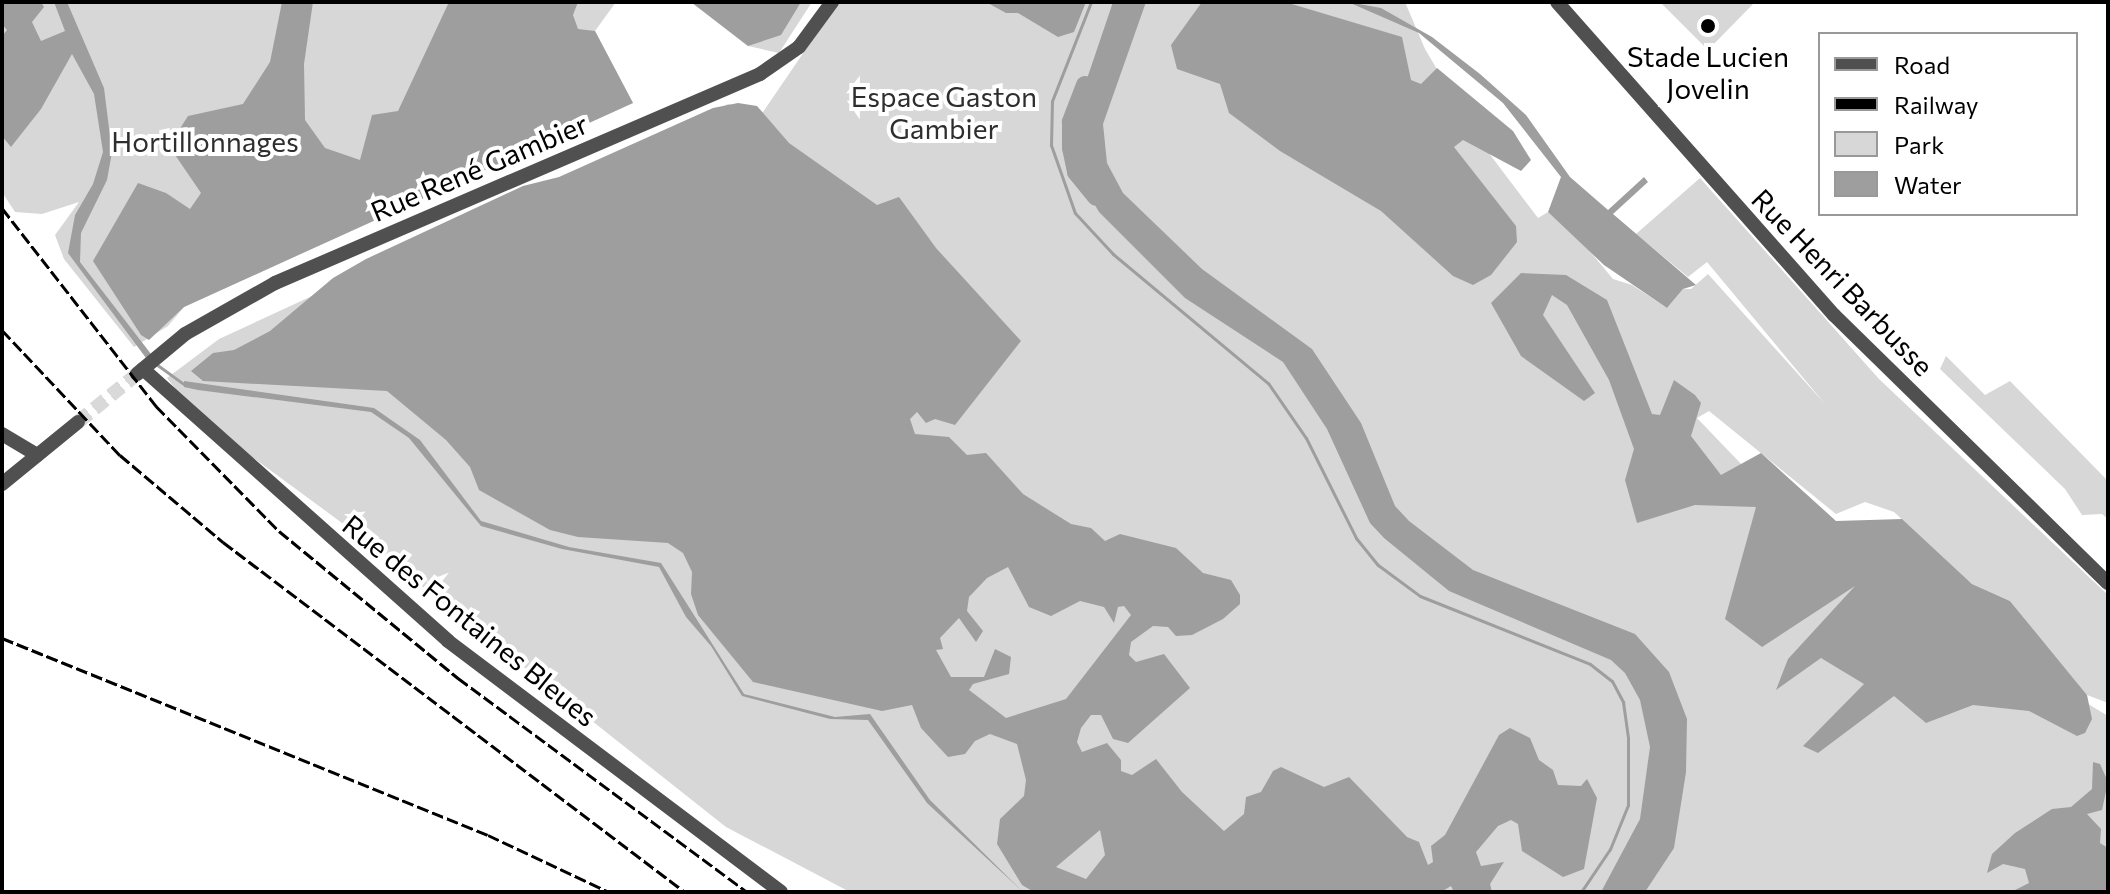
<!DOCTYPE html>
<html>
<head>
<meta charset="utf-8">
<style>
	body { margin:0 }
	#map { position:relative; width:2110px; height:894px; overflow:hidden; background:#fff; font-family:Commissioner,sans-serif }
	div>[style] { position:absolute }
	.green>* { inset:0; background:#d7d7d7 }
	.water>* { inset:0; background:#9e9e9e }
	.stream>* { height:3px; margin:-1.5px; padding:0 1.5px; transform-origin:1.5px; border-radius:1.5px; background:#9e9e9e }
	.river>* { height:18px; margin:-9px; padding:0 9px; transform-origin:9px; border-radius:9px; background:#9e9e9e }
	.minor-tunnel>* { height:14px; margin-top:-7px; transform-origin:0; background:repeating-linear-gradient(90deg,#d9d9d9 0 14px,transparent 0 21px) }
	.minor>* { height:14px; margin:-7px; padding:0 7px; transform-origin:7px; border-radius:7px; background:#505050 }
	.rail>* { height:3px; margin-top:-1.5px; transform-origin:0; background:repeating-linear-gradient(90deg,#000 0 12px,transparent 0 16px) }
	.dots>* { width:22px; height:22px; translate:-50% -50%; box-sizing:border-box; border:4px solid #fff; border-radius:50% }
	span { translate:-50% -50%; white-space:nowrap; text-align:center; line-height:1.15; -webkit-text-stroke:8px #fff; paint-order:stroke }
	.poi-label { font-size:28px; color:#000 }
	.park-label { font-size:28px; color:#2e2e2e }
	.street-label { font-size:28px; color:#000 }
	.frame { position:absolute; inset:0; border:4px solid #000; pointer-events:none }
	.legend { position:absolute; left:1818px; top:32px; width:260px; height:184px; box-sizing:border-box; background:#fff; border:2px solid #999; margin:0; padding:10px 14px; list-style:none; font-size:24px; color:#000 }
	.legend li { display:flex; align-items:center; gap:16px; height:40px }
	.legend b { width:40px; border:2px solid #999 }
</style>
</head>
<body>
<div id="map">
	<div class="green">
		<i style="clip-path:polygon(2px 2px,616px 2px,595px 31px,633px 103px,184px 307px,168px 326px,134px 347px,64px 259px,55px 235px,79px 202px,42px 214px,15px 212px,2px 192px)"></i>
		<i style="clip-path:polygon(691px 2px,812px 2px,779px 53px,748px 46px)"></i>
		<i style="clip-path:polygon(838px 2px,1405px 2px,1425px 49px,1479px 140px,1538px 218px,1548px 212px,1583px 243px,1613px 279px,1632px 285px,1667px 308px,1683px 289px,1691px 289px,1708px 274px,1825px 404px,1707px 262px,1688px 277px,1636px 234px,1700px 178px,1879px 379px,2108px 595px,2108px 703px,2087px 695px,2010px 601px,1972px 584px,1894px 512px,1865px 502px,1836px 514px,1709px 411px,1697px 418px,1767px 491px,1921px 602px,2108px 716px,2108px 892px,850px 892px,726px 827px,338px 520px,195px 415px,167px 378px,219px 339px,728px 104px,763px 112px)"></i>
		<i style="clip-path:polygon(1660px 2px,1755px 2px,1708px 50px)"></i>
		<i style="clip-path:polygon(1946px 356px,1985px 395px,2010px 381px,2108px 481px,2108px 519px,2102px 514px,2082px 515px,2065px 489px,1940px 369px)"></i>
	</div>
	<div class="water">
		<i style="clip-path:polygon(2px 2px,41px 2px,44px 7px,32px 22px,41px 41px,65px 31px,54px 2px,67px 2px,104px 88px,112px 152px,107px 180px,81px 233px,80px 262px,151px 354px,146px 358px,68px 253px,75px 215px,93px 184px,103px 152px,94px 94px,72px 54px,41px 109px,11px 147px,2px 136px,2px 36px,7px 30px,2px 24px)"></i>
		<i style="clip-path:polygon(282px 2px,313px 2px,304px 64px,305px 120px,325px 148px,360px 160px,372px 115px,398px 111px,449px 2px,578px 2px,573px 15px,578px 29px,595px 31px,633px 103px,184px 307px,149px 340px,141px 335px,93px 261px,138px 183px,166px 193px,190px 209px,201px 193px,169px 146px,188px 116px,243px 104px,270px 62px)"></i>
		<i style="clip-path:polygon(691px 2px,801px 2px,781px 35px,748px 46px)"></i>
		<i style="clip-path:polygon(986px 2px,1086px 2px,1074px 32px,1058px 37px,1018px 13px,1006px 13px)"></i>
		<i style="clip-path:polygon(1113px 2px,1146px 2px,1103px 124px,1107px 163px,1123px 193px,1202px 269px,1312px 349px,1361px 423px,1395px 506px,1409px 521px,1473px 570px,1635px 634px,1669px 672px,1687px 719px,1686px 772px,1674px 848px,1645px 892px,1601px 892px,1640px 819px,1650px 747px,1640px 700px,1625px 673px,1611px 660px,1449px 591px,1384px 538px,1370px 523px,1327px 429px,1283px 362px,1185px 298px,1099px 212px,1088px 193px,1074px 155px,1073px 120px)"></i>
		<i style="clip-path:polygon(1202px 2px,1285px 2px,1402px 37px,1411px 80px,1421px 84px,1437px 68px,1513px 131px,1531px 160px,1521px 171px,1463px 140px,1454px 147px,1516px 226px,1517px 242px,1491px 275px,1473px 285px,1453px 276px,1381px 211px,1280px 151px,1229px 113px,1220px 84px,1177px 69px,1171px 45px)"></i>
		<i style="clip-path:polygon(1348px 2px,1381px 8px,1432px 37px,1480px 74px,1526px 115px,1570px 177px,1608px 210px,1644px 177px,1648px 182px,1613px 214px,1696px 285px,1683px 289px,1667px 308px,1604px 265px,1548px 212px,1561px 177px,1503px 103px,1419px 33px)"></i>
		<i style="clip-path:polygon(evenodd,738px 103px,757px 106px,789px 143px,877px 205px,899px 197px,936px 248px,1021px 341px,955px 425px,935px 419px,926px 423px,917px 412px,910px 419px,915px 434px,949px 437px,967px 455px,986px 453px,1023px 494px,1071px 524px,1091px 528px,1105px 541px,1120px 534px,1176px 548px,1203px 573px,1231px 580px,1240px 595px,1240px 604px,1223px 619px,1192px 635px,1176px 636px,1168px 627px,1153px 626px,1131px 642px,1129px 655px,1136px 662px,1164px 654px,1190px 688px,1128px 743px,1113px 739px,1101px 715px,1091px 715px,1081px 728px,1077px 742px,1082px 752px,1107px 743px,1121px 760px,1121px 771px,1132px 775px,1156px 759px,1182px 792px,1224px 831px,1244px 814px,1246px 797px,1261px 792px,1273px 771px,1281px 767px,1324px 787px,1349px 777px,1407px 837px,1419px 842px,1428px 865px,1433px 862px,1431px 846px,1445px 835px,1499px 735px,1510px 728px,1530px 738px,1539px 760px,1553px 770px,1558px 785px,1581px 786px,1587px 779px,1597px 798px,1584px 869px,1563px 877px,1522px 851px,1518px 824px,1511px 820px,1498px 826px,1476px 852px,1481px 866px,1504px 862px,1490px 884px,1492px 892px,1454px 892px,1451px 886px,1441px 892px,1034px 892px,1022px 885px,997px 844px,1000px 819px,1024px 796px,1026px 780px,1017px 744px,990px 734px,975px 741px,965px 754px,948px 757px,921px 728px,912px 705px,882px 711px,753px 682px,698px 615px,691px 594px,692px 572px,683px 553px,668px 543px,578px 537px,550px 530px,479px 490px,470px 467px,446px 440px,387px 391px,203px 381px,191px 371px,213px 353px,234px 350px,270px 331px,333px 278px,366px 259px,523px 186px,559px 177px,713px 108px,738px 103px,1008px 567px,1029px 607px,1051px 616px,1080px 601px,1104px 607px,1114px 623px,1118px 607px,1124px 606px,1131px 615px,1066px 699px,1006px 718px,969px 690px,973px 684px,1009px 674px,1011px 657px,995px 649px,984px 677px,951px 677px,936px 650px,943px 649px,940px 638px,959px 618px,976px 642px,983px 631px,967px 611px,969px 597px,987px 578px,1008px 567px,738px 103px,1100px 830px,1105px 855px,1086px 879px,1056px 867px,1100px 830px)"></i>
		<i style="clip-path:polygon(1521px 273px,1566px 275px,1607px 300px,1652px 414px,1660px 415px,1674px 380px,1695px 395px,1701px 403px,1691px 436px,1721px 475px,1761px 453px,1836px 521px,1902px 519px,1972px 584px,2010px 601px,2087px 695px,2092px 719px,2085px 733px,2077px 736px,2029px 711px,1973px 705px,1926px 723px,1894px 696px,1818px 753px,1803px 746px,1864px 684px,1821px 658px,1776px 690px,1788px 659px,1855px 586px,1762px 647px,1725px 619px,1756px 507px,1695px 505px,1637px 523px,1625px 480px,1634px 449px,1609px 380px,1567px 305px,1552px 295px,1543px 315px,1595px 393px,1584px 401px,1521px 356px,1491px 303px)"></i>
		<i style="clip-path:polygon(184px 381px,374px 408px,420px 440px,481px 521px,569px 547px,661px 563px,744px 694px,835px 717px,870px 714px,930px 800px,1023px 892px,927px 803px,868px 720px,830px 719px,742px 696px,711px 646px,686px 617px,659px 567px,562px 549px,481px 526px,409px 438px,371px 412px,198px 390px,184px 387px)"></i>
		<i style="clip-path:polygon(2093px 762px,2100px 764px,2108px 782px,2102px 810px,2087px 814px,2101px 829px,2100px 843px,2108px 848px,2108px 892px,2011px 892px,2029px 883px,2025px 869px,2003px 864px,1987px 873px,1992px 854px,2015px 833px,2052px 809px,2071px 807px,2092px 789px)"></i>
	</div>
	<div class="stream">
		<i style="left:1091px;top:2px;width:106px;rotate:111.5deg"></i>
		<i style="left:1052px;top:101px;width:44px;rotate:91.3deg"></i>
		<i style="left:1051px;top:145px;width:72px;rotate:70.6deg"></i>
		<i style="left:1075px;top:213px;width:56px;rotate:47.2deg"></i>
		<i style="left:1113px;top:254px;width:202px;rotate:39.8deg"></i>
		<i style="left:1268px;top:383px;width:67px;rotate:55.4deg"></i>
		<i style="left:1306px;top:438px;width:112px;rotate:63.4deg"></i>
		<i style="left:1356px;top:538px;width:35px;rotate:51deg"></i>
		<i style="left:1378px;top:565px;width:52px;rotate:36.4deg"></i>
		<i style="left:1420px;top:596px;width:183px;rotate:21.8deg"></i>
		<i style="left:1590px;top:664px;width:28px;rotate:38deg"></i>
		<i style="left:1612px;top:681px;width:24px;rotate:62deg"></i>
		<i style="left:1623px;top:702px;width:36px;rotate:82deg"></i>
		<i style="left:1628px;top:738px;width:67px;rotate:90deg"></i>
		<i style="left:1628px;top:805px;width:48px;rotate:112.2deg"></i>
		<i style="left:1610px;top:849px;width:52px;rotate:124deg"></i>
		<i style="left:156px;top:364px;width:36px;rotate:36deg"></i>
	</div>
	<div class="river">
		<i style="left:1085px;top:85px;width:40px;rotate:111deg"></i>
		<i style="left:1071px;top:122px;width:26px;rotate:90deg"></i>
		<i style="left:1071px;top:148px;width:25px;rotate:78deg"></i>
		<i style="left:1076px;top:172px;width:32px;rotate:51deg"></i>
	</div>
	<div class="minor-tunnel">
		<i style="left:78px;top:422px;width:76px;rotate:-39.1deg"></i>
	</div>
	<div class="minor">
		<i style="left:1557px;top:2px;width:418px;rotate:48.5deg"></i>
		<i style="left:1834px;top:315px;width:383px;rotate:44.4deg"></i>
		<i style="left:143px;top:369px;width:409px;rotate:41.7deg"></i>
		<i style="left:448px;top:641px;width:417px;rotate:37deg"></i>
		<i style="left:137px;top:374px;width:62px;rotate:-39.8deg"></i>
		<i style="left:185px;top:334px;width:103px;rotate:-29.5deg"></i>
		<i style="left:275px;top:283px;width:528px;rotate:-23.31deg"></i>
		<i style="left:760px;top:74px;width:47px;rotate:-34.7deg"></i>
		<i style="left:799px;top:47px;width:56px;rotate:-53.7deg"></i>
		<i style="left:2px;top:434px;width:41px;rotate:31deg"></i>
		<i style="left:2px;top:484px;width:98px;rotate:-39.2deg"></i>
	</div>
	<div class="rail">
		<i style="left:2px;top:208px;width:251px;rotate:52.1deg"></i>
		<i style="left:156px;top:406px;width:175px;rotate:45.5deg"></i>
		<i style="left:279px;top:531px;width:232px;rotate:39.4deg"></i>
		<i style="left:458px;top:678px;width:360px;rotate:36.5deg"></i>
		<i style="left:2px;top:330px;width:172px;rotate:46.7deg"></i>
		<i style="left:120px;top:455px;width:135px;rotate:40.2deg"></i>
		<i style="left:223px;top:542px;width:580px;rotate:37.15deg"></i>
		<i style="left:2px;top:638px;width:524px;rotate:22.07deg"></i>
		<i style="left:488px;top:835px;width:134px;rotate:25.2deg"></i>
	</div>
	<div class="dots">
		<i style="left:1708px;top:26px;background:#000"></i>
	</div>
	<div class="poi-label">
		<span style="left:1708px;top:72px">Stade Lucien<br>Jovelin</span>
	</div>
	<div class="park-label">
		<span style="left:944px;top:112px">Espace Gaston<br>Gambier</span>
		<span style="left:205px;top:141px">Hortillonnages</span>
	</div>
	<div class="street-label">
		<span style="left:479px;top:167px;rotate:-23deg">Rue René Gambier</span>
		<span style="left:1843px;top:282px;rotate:46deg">Rue Henri Barbusse</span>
		<span style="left:470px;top:620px;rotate:39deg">Rue des Fontaines Bleues</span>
	</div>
	<div class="frame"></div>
	<ul class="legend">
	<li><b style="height:10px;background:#505050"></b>Road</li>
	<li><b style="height:10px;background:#000"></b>Railway</li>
	<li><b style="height:22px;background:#d7d7d7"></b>Park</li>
	<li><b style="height:22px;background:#9e9e9e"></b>Water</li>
	</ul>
</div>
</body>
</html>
